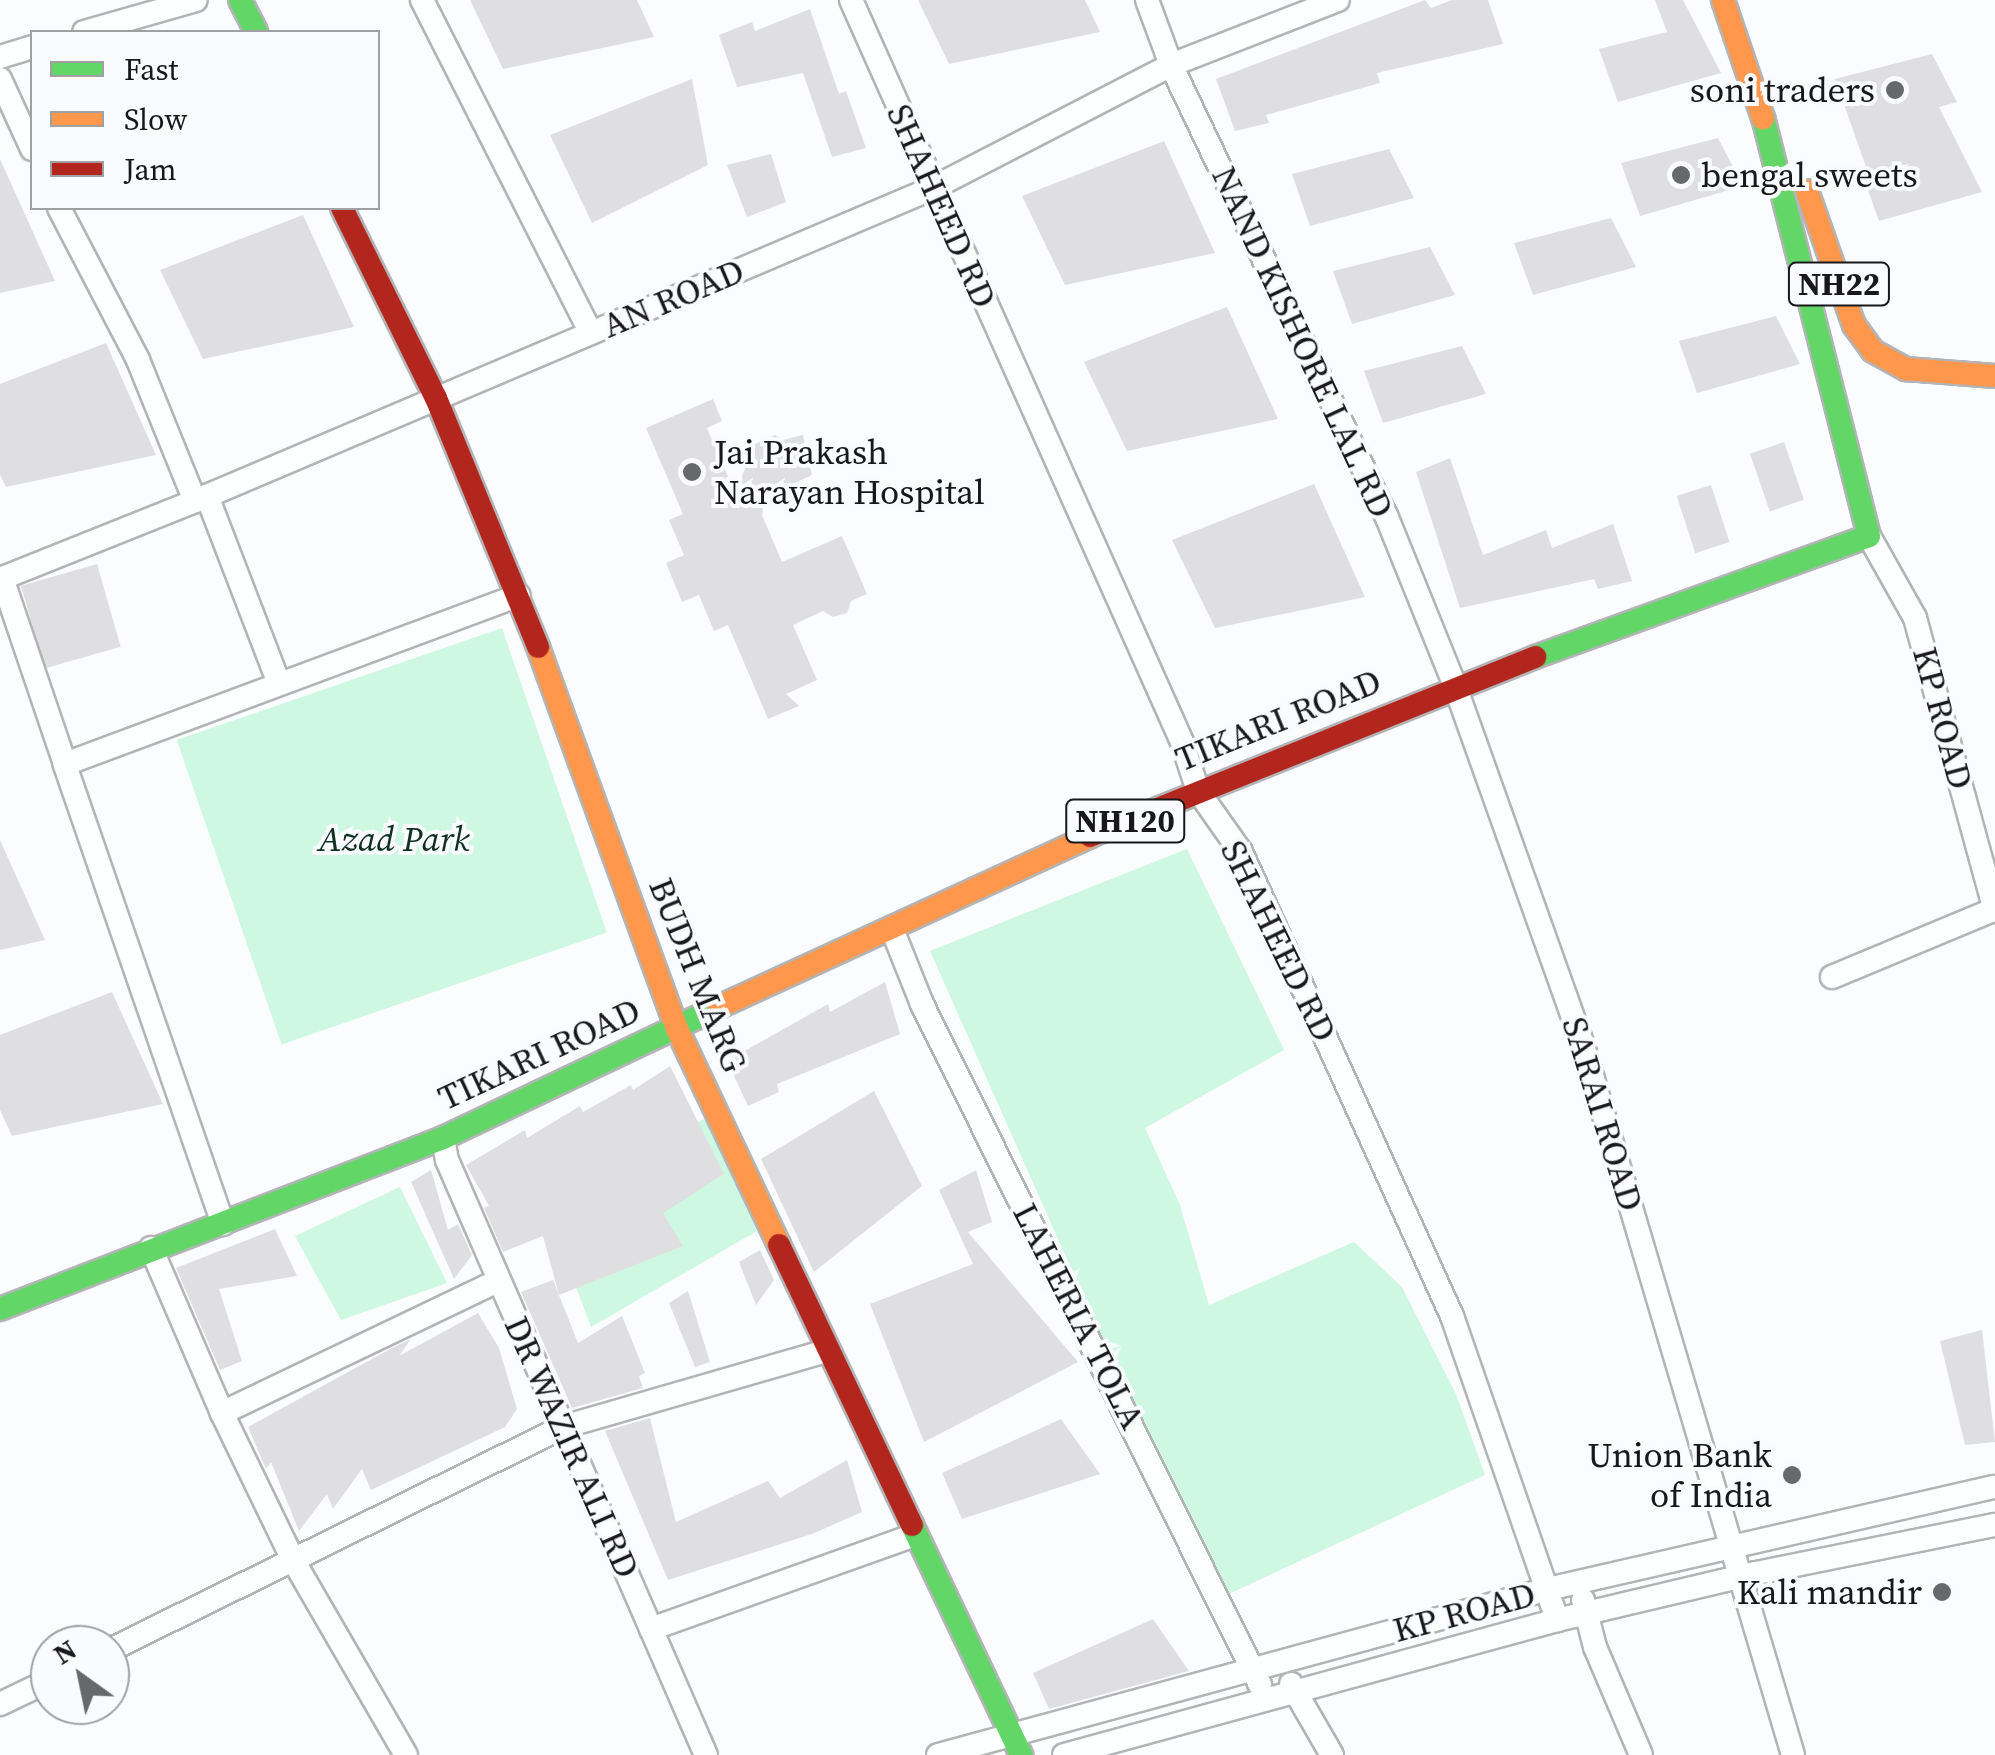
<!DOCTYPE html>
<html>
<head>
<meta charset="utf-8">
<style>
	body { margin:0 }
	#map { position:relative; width:1995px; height:1755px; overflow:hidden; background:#fbfcfe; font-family:"Source Serif 4",serif }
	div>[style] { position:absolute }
	.green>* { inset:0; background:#cef8e2; transform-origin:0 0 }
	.building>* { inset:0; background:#dfdfe1; transform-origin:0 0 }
	.roads { filter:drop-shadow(2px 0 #b3b4b5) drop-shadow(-2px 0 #b3b4b5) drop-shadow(0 2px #b3b4b5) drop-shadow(0 -2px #b3b4b5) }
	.street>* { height:22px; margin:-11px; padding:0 11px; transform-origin:11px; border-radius:11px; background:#feffff }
	.fast>* { height:22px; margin:-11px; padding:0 11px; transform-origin:11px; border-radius:11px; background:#63d668 }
	.slow>* { height:22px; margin:-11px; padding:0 11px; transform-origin:11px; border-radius:11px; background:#ff974d }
	.jam>* { height:22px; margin:-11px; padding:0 11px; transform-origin:11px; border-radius:11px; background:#b3261e }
	.dots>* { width:28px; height:28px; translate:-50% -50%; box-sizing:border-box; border:5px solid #fafbff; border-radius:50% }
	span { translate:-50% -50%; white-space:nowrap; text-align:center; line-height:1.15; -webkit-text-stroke:8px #fafbff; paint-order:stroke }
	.shield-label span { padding:2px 8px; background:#fafbff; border:2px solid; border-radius:8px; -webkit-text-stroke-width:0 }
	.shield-label { font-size:32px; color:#18181a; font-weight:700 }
	.poi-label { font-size:35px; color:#18181a }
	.right { translate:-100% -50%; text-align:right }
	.left { translate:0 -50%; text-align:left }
	.street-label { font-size:35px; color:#18181a }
	.park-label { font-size:35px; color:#103121; font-style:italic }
	.legend { position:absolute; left:30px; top:30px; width:350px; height:180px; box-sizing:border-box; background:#fafbff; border:2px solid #a0a0a3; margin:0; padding:12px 18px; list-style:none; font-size:30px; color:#18181a }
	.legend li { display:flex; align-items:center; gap:20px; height:50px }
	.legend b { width:50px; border:2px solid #a0a0a3 }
	.north { position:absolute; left:30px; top:1625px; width:100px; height:100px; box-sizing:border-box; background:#fafbff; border:2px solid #a0a0a3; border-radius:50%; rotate:327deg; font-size:28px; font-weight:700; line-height:40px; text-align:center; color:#18181a }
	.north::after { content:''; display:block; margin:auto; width:35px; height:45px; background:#67686a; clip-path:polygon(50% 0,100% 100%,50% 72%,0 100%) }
</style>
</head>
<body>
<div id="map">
	<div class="green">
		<i style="left:502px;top:628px;width:322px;height:344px;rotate:71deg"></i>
		<i style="clip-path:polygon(1187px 849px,1284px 1050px,1145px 1128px,1180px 1205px,1209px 1305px,1354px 1242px,1402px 1287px,1456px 1394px,1485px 1475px,1218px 1599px,930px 951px)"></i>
		<i style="clip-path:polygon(706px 1118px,757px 1231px,591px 1327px,543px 1200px)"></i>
		<i style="clip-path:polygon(400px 1187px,447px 1283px,341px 1320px,295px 1236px)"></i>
	</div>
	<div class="building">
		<i style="clip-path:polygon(470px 0,637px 0,654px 37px,503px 69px)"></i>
		<i style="clip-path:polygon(918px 0,1085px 0,1100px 32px,949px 64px)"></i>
		<i style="clip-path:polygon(1425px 0,1431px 8px,1452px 0,1488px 0,1503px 44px,1377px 73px,1380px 83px,1266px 115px,1269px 123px,1235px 131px,1216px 79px)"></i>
		<i style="clip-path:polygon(1655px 0,1683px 0,1721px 73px,1618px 102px,1599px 49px,1667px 32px)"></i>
		<i style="clip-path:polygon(810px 9px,839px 94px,846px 91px,866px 148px,832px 157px,803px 73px,737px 87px,719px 35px,752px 22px,755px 31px)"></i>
		<i style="clip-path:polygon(1932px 54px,1957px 102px,1939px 107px,1982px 192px,1879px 221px,1860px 168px,1866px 167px,1835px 79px)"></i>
		<i style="clip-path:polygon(692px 79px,708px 165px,592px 223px,550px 135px)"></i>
		<i style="clip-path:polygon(1718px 138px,1743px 186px,1640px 216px,1621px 163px)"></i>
		<i style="clip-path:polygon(1164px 141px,1215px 253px,1065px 285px,1022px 196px)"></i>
		<i style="clip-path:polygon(1389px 149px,1414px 198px,1310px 226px,1292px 174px)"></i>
		<i style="clip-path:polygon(771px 154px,786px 202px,747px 217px,727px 165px)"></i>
		<i style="clip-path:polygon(0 159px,55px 281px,0 293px)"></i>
		<i style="clip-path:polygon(303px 215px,354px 327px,203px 359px,160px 270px)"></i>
		<i style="clip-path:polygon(1611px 218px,1636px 267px,1533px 295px,1514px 243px)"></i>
		<i style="clip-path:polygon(1430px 247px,1455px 295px,1352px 324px,1333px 271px)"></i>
		<i style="clip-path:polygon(1227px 307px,1278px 419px,1127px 451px,1084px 362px)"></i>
		<i style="clip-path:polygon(1776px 316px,1800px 364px,1697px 393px,1679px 341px)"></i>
		<i style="clip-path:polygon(106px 343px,156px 455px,6px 487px,0 475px,0 384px)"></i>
		<i style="clip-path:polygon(1462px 346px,1486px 394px,1383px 423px,1364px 371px)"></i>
		<i style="clip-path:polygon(713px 399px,722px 421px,707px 428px,735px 493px,755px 444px,775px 435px,783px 440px,803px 435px,812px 475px,765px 497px,762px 515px,782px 562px,842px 536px,867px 594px,851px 601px,847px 613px,833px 617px,823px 611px,793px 625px,817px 680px,786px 694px,799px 706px,768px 719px,728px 625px,714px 631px,699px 595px,682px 602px,666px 563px,684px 555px,669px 520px,683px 514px,646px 428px)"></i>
		<i style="left:1784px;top:442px;width:61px;height:36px;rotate:71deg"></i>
		<i style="clip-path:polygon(1450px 458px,1483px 555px,1546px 530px,1552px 548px,1613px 524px,1632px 581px,1598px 589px,1594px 579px,1460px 608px,1416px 472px)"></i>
		<i style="clip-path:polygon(1314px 484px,1365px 597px,1215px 628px,1172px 540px)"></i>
		<i style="left:1711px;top:485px;width:60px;height:36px;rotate:72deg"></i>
		<i style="left:97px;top:564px;width:86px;height:79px;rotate:74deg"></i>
		<i style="clip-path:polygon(0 840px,45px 940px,0 950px)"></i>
		<i style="clip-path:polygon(885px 982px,900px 1034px,777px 1084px,779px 1092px,748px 1106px,727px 1061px,828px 1004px,830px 1012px)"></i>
		<i style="clip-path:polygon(112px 992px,163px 1104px,12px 1136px,0 1110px,0 1035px)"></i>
		<i style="clip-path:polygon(670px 1066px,724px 1174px,663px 1213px,683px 1246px,559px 1295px,543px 1236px,503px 1252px,484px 1208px,489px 1206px,466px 1165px,525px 1130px,527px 1138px,580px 1106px,583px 1112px,631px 1085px,633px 1090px)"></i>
		<i style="clip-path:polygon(874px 1091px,922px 1186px,814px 1272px,761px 1159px)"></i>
		<i style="clip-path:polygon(431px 1170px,448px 1230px,458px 1224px,472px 1255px,454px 1279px,411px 1182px)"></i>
		<i style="clip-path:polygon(976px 1170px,992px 1222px,968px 1232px,1078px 1362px,924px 1442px,870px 1304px,973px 1264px,939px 1190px)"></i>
		<i style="clip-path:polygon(275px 1229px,297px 1276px,219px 1289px,242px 1361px,220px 1370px,176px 1268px)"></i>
		<i style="clip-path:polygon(760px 1250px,774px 1280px,756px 1305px,739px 1262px)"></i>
		<i style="clip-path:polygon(553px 1280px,578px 1343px,622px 1316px,645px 1373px,639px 1376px,643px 1388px,572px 1408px,521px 1292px)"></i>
		<i style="clip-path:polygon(688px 1291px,710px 1362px,695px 1367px,669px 1303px)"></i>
		<i style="clip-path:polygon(478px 1313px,499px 1348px,517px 1409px,505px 1427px,371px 1490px,362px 1469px,333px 1509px,327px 1494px,299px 1531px,271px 1462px,266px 1469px,248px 1427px,390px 1349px,411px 1339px,399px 1356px)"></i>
		<i style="clip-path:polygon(1982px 1330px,1995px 1442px,1965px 1445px,1940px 1341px)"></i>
		<i style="clip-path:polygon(650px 1418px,676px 1522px,768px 1481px,780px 1498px,847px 1460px,862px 1512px,812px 1534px,668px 1580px,605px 1431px)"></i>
		<i style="clip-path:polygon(1061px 1419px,1100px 1474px,962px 1519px,942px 1473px)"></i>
		<i style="clip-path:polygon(1153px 1619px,1189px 1671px,1049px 1709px,1033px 1673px)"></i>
	</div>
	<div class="roads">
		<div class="street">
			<i style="left:422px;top:0;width:373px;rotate:63.1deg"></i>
			<i style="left:851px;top:0;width:812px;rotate:65.96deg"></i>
			<i style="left:1182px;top:742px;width:52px;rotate:71.9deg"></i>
			<i style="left:1198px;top:791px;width:75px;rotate:54.8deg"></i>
			<i style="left:1241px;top:852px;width:510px;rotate:65.55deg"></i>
			<i style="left:1452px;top:1316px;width:322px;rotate:70.9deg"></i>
			<i style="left:1147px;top:0;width:69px;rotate:69.7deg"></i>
			<i style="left:1171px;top:65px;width:499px;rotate:64.5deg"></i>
			<i style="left:1386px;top:515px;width:184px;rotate:68deg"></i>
			<i style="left:1455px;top:686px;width:381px;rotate:70.4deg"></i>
			<i style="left:1583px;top:1045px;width:740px;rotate:73.52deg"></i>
			<i style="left:84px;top:32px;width:116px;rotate:-15.9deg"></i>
			<i style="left:0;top:57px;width:34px;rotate:-17deg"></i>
			<i style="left:0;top:79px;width:77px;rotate:65.4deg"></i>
			<i style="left:59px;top:208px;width:171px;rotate:62.5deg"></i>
			<i style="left:138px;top:360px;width:152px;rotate:68deg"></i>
			<i style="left:207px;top:496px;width:201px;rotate:69deg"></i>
			<i style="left:1869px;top:536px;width:94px;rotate:60.7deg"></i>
			<i style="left:1915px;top:618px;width:303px;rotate:74.7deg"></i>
			<i style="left:2px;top:578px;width:196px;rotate:71.3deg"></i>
			<i style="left:0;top:579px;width:210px;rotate:-21.8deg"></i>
			<i style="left:195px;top:501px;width:802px;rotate:-22.98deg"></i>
			<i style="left:933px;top:188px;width:268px;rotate:-27.3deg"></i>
			<i style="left:1171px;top:65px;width:179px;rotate:-21.3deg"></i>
			<i style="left:892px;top:929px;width:81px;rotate:68.2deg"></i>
			<i style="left:922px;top:1004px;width:760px;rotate:63.6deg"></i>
			<i style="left:1832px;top:977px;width:177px;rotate:-22.6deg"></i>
			<i style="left:443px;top:1138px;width:22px;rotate:80deg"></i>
			<i style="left:447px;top:1160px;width:649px;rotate:66.48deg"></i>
			<i style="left:223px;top:1224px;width:486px;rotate:-109deg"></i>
			<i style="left:65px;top:764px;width:484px;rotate:-20.4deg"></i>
			<i style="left:151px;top:1248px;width:180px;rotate:66.7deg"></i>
			<i style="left:222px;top:1413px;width:163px;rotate:64.2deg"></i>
			<i style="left:293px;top:1560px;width:225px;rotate:59.9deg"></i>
			<i style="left:222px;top:1413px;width:307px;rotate:-25.6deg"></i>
			<i style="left:1583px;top:1600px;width:49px;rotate:75.7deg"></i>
			<i style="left:1595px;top:1647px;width:117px;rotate:66.9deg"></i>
			<i style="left:651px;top:1629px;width:280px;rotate:-19.6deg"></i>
			<i style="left:110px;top:1650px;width:505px;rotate:-26.21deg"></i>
			<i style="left:563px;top:1427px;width:275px;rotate:-16.1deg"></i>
			<i style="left:1291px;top:1684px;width:82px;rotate:60deg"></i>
			<i style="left:0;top:1704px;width:55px;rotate:-25.6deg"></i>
			<i style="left:938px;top:1755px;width:632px;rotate:-15.22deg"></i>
			<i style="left:1548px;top:1589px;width:458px;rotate:-12.9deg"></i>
			<i style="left:1064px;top:1755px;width:511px;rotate:-15.31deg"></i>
			<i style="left:1557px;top:1620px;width:204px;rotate:-13.3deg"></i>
			<i style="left:1756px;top:1573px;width:244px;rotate:-11.4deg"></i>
		</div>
		<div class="fast">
			<i style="left:240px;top:0;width:36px;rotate:63deg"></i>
			<i style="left:1535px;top:657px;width:355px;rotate:-19.9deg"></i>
			<i style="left:1869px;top:536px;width:431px;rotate:-104.2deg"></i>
			<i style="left:0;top:1309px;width:475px;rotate:-21.1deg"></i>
			<i style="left:443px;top:1138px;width:306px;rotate:-25.4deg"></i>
			<i style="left:912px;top:1525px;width:255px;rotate:64.6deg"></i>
		</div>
		<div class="slow">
			<i style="left:1723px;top:0;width:125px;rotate:71.3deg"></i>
			<i style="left:1807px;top:191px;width:142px;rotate:70.7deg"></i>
			<i style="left:1854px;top:325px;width:32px;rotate:54deg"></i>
			<i style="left:1873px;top:351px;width:38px;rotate:29deg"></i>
			<i style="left:1906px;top:369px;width:89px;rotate:4.5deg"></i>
			<i style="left:538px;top:647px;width:407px;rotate:70deg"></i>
			<i style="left:677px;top:1029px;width:239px;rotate:64.7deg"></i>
			<i style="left:719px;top:1007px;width:409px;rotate:-24.7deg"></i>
		</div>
		<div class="jam">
			<i style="left:342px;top:208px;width:212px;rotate:63.7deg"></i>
			<i style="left:436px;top:398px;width:269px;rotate:67.7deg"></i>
			<i style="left:1090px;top:836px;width:480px;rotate:-21.9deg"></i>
			<i style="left:779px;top:1245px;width:310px;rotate:64.6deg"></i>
		</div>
	</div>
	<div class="dots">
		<i style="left:1895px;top:90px;background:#67686a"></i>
		<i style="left:1681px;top:175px;background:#67686a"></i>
		<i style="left:692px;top:472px;background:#67686a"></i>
		<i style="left:1792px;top:1475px;background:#67686a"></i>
		<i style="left:1942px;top:1592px;background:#67686a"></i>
	</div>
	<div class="shield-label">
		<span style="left:1839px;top:284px">NH22</span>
		<span style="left:1125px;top:821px">NH120</span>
	</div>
	<div class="poi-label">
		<span class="right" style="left:1875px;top:90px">soni traders</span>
		<span class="left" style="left:1701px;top:175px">bengal sweets</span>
		<span class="left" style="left:714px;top:472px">Jai Prakash<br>Narayan Hospital</span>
		<span class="right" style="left:1772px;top:1475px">Union Bank<br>of India</span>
		<span class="right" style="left:1922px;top:1592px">Kali mandir</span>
	</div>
	<div class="street-label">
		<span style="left:942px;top:206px;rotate:66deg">SHAHEED RD</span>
		<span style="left:673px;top:298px;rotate:-23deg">AN ROAD</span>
		<span style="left:1303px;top:342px;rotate:65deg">NAND KISHORE LAL RD</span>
		<span style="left:1943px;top:718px;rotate:75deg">KP ROAD</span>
		<span style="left:1278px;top:720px;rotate:-22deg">TIKARI ROAD</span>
		<span style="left:1279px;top:941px;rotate:64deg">SHAHEED RD</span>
		<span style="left:698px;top:975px;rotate:68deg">BUDH MARG</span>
		<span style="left:539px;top:1054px;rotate:-25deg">TIKARI ROAD</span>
		<span style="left:1603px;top:1114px;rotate:73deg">SARAI ROAD</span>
		<span style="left:1079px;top:1316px;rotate:63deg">LAHERIA TOLA</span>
		<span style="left:572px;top:1447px;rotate:66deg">DR WAZIR ALI RD</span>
		<span style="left:1464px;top:1612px;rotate:-15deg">KP ROAD</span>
	</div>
	<div class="park-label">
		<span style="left:394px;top:839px">Azad Park</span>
	</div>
	<ul class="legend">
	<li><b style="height:12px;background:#63d668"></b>Fast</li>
	<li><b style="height:12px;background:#ff974d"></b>Slow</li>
	<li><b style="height:12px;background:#b3261e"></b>Jam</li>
	</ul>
	<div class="north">N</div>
</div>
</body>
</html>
